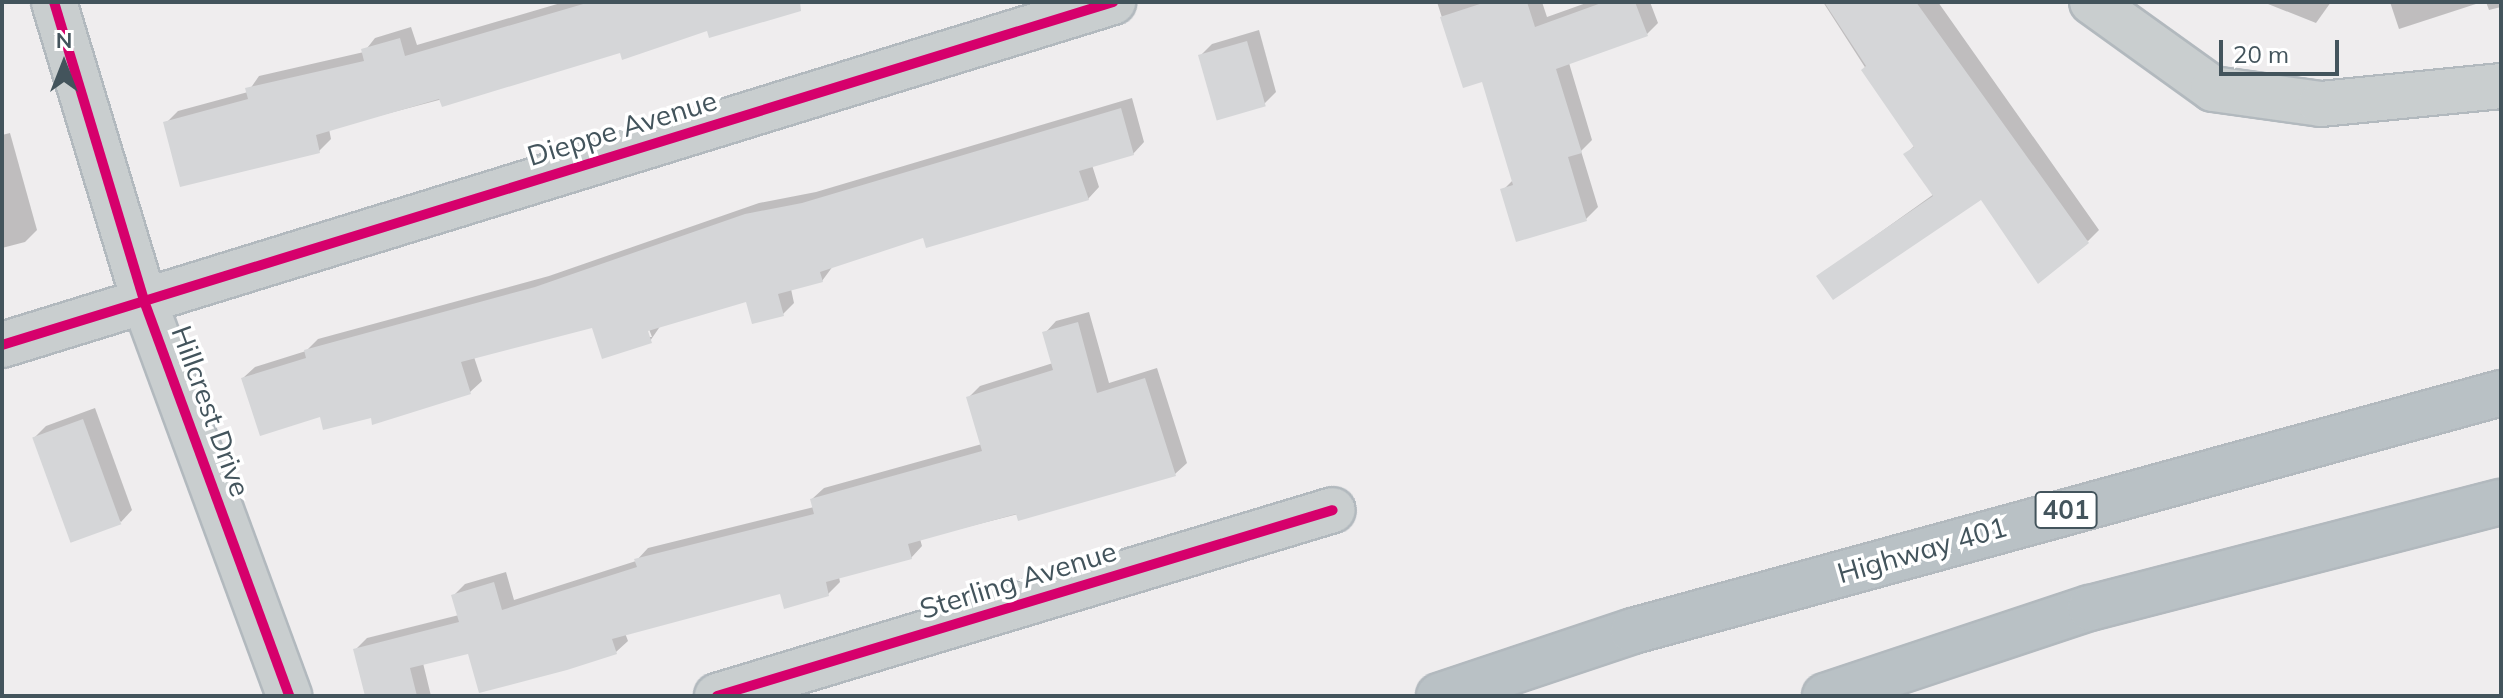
<!DOCTYPE html>
<html>
<head>
<meta charset="utf-8">
<style>
	body { margin:0 }
	#map { position:relative; width:2503px; height:698px; overflow:hidden; background:#efedee; font-family:Mulish,sans-serif }
	div>[style] { position:absolute }
	.shadow>* { inset:0; background:#0003 }
	.building>* { inset:0; background:#d5d6d8; transform-origin:0 0 }
	.roads { filter:drop-shadow(2px 0 #b2b9be) drop-shadow(-2px 0 #b2b9be) drop-shadow(0 2px #b2b9be) drop-shadow(0 -2px #b2b9be) }
	.minor>* { height:44px; margin:-22px; padding:0 22px; transform-origin:22px; border-radius:22px; background:#c9cecf }
	.highway>* { height:44px; margin:-22px; padding:0 22px; transform-origin:22px; border-radius:22px; background:#b9c1c5 }
	.cycleway>* { height:10px; margin:-5px; padding:0 5px; transform-origin:5px; border-radius:5px; background:#d6006c }
	span { translate:-50% -50%; white-space:nowrap; text-align:center; line-height:1.15; -webkit-text-stroke:7px #fff; paint-order:stroke }
	.shield-label span { padding:2px 6px; background:#fff; border:2px solid; border-radius:6px; -webkit-text-stroke-width:0 }
	.shield-label { font-size:26px; color:#43545c; font-weight:700 }
	.street-label { font-size:28px; color:#43545c }
	.frame { position:absolute; inset:0; border:4px solid #43545c; pointer-events:none }
	.north { position:absolute; left:24px; top:24px; width:80px; height:80px; -webkit-text-stroke:6px #fff; paint-order:stroke; rotate:0deg; font-size:22px; font-weight:700; line-height:32px; text-align:center; color:#43545c }
	.north::after { content:''; display:block; margin:auto; width:28px; height:36px; background:#43545c; clip-path:polygon(50% 0,100% 100%,50% 72%,0 100%) }
	.scale { position:absolute; left:2219px; top:40px; width:120px; height:36px; box-sizing:border-box; border:4px solid #43545c; border-top:0; padding-left:10px; font-size:24px; line-height:28px; white-space:nowrap; color:#43545c; -webkit-text-stroke:6px #fff; paint-order:stroke }
</style>
</head>
<body>
<div id="map">
	<div class="shadow">
		<i style="clip-path:polygon(564px 2px,781px 2px,708px 29px,329px 129px,331px 139px,319px 151px,166px 123px,178px 111px,248px 92px,259px 76px,364px 52px,375px 38px,411px 27px,417px 45px)"></i>
		<i style="clip-path:polygon(1437px 2px,1542px 2px,1547px 17px,1589px 2px,1650px 2px,1658px 23px,1647px 34px,1569px 63px,1592px 140px,1581px 151px,1598px 207px,1586px 219px,1503px 190px,1514px 179px,1484px 79px,1464px 86px)"></i>
		<i style="clip-path:polygon(1823px 2px,1938px 2px,2099px 230px,2088px 241px,1982px 197px,1819px 276px,1934px 194px,1906px 154px,1915px 145px)"></i>
		<i style="clip-path:polygon(2263px 2px,2331px 2px,2316px 23px)"></i>
		<i style="clip-path:polygon(2390px 2px,2482px 2px,2399px 29px)"></i>
		<i style="clip-path:polygon(2486px 2px,2501px 2px,2501px 7px,2489px 10px)"></i>
		<i style="clip-path:polygon(1259px 30px,1276px 92px,1264px 104px,1200px 56px,1212px 44px)"></i>
		<i style="clip-path:polygon(evenodd,1132px 98px,1144px 142px,1133px 154px,1092px 165px,1099px 187px,1088px 199px,925px 235px,833px 266px,822px 281px,791px 289px,794px 303px,783px 314px,747px 299px,661px 325px,650px 341px,594px 326px,474px 357px,482px 381px,470px 392px,372px 416px,322px 414px,243px 378px,255px 367px,306px 351px,318px 339px,549px 276px,759px 203px,816px 192px,1132px 98px,646px 321px,652px 337px,647px 337px,646px 321px)"></i>
		<i style="clip-path:polygon(10px 133px,37px 230px,25px 242px,2px 248px,2px 135px)"></i>
		<i style="clip-path:polygon(1089px 312px,1109px 383px,1157px 368px,1187px 463px,1175px 474px,920px 539px,922px 546px,911px 558px,839px 577px,840px 582px,828px 594px,781px 591px,625px 633px,628px 641px,616px 652px,469px 651px,423px 663px,431px 696px,367px 696px,355px 650px,367px 638px,459px 615px,453px 596px,465px 584px,506px 572px,514px 600px,636px 561px,648px 548px,814px 507px,812px 499px,824px 488px,982px 444px,968px 398px,980px 386px,1053px 363px,1045px 333px,1056px 321px)"></i>
		<i style="clip-path:polygon(95px 408px,132px 510px,121px 522px,34px 438px,46px 426px)"></i>
	</div>
	<div class="building">
		<i style="clip-path:polygon(590px 2px,800px 2px,801px 11px,709px 38px,707px 31px,622px 60px,620px 53px,442px 107px,439px 99px,316px 135px,320px 153px,180px 187px,163px 122px,248px 99px,245px 88px,364px 61px,361px 49px,400px 38px,405px 56px)"></i>
		<i style="clip-path:polygon(1486px 2px,1527px 2px,1535px 27px,1604px 2px,1635px 2px,1648px 36px,1556px 69px,1582px 153px,1568px 157px,1587px 221px,1516px 242px,1500px 189px,1513px 185px,1482px 82px,1463px 88px,1440px 17px)"></i>
		<i style="clip-path:polygon(1824px 2px,1916px 2px,2089px 243px,2038px 284px,1981px 200px,1833px 300px,1816px 276px,1933px 196px,1903px 154px,1914px 147px,1861px 70px,1866px 66px)"></i>
		<i style="left:1247px;top:41px;width:68px;height:51px;rotate:74deg"></i>
		<i style="clip-path:polygon(1121px 108px,1134px 155px,1079px 171px,1089px 200px,926px 248px,923px 238px,820px 272px,823px 282px,778px 294px,784px 316px,752px 324px,746px 302px,648px 331px,652px 343px,602px 359px,592px 328px,461px 362px,471px 394px,372px 425px,371px 418px,323px 430px,320px 417px,260px 436px,241px 378px,306px 358px,304px 350px,535px 287px,745px 214px,802px 203px)"></i>
		<i style="clip-path:polygon(1078px 322px,1097px 393px,1145px 378px,1176px 476px,1018px 521px,1016px 514px,908px 544px,912px 559px,826px 582px,829px 596px,784px 609px,780px 594px,612px 639px,617px 654px,567px 670px,479px 693px,468px 654px,410px 668px,417px 696px,365px 696px,353px 649px,459px 622px,451px 595px,494px 582px,502px 610px,637px 567px,634px 559px,814px 514px,810px 499px,982px 451px,966px 397px,1053px 370px,1042px 332px)"></i>
		<i style="left:83px;top:419px;width:112px;height:54px;rotate:70deg"></i>
	</div>
	<div class="roads">
		<div class="minor">
			<i style="left:54px;top:2px;width:312px;rotate:73.2deg"></i>
			<i style="left:144px;top:301px;width:421px;rotate:69.8deg"></i>
			<i style="left:2092px;top:2px;width:149px;rotate:35.7deg"></i>
			<i style="left:2213px;top:89px;width:109px;rotate:7.9deg"></i>
			<i style="left:2321px;top:104px;width:181px;rotate:-5.7deg"></i>
			<i style="left:2px;top:345px;width:1163px;rotate:-17.16deg"></i>
			<i style="left:717px;top:696px;width:643px;rotate:-16.8deg"></i>
		</div>
		<div class="highway">
			<i style="left:1439px;top:696px;width:205px;rotate:-18.5deg"></i>
			<i style="left:1633px;top:631px;width:900px;rotate:-15.33deg"></i>
			<i style="left:1825px;top:696px;width:279px;rotate:-18.4deg"></i>
			<i style="left:2090px;top:608px;width:424px;rotate:-14.5deg"></i>
		</div>
	</div>
	<div class="cycleway">
		<i style="left:54px;top:2px;width:312px;rotate:73.2deg"></i>
		<i style="left:144px;top:301px;width:421px;rotate:69.8deg"></i>
		<i style="left:2px;top:345px;width:1163px;rotate:-17.16deg"></i>
		<i style="left:717px;top:696px;width:643px;rotate:-16.8deg"></i>
	</div>
	<div class="shield-label">
		<span style="left:2066px;top:510px">401</span>
	</div>
	<div class="street-label">
		<span style="left:622px;top:128px;rotate:-17deg">Dieppe Avenue</span>
		<span style="left:211px;top:411px;rotate:70deg">Hillcrest Drive</span>
		<span style="left:1922px;top:550px;rotate:-16deg">Highway 401</span>
		<span style="left:1018px;top:580px;rotate:-17deg">Sterling Avenue</span>
	</div>
	<div class="frame"></div>
	<div class="north">N</div>
	<div class="scale">20 m</div>
</div>
</body>
</html>
